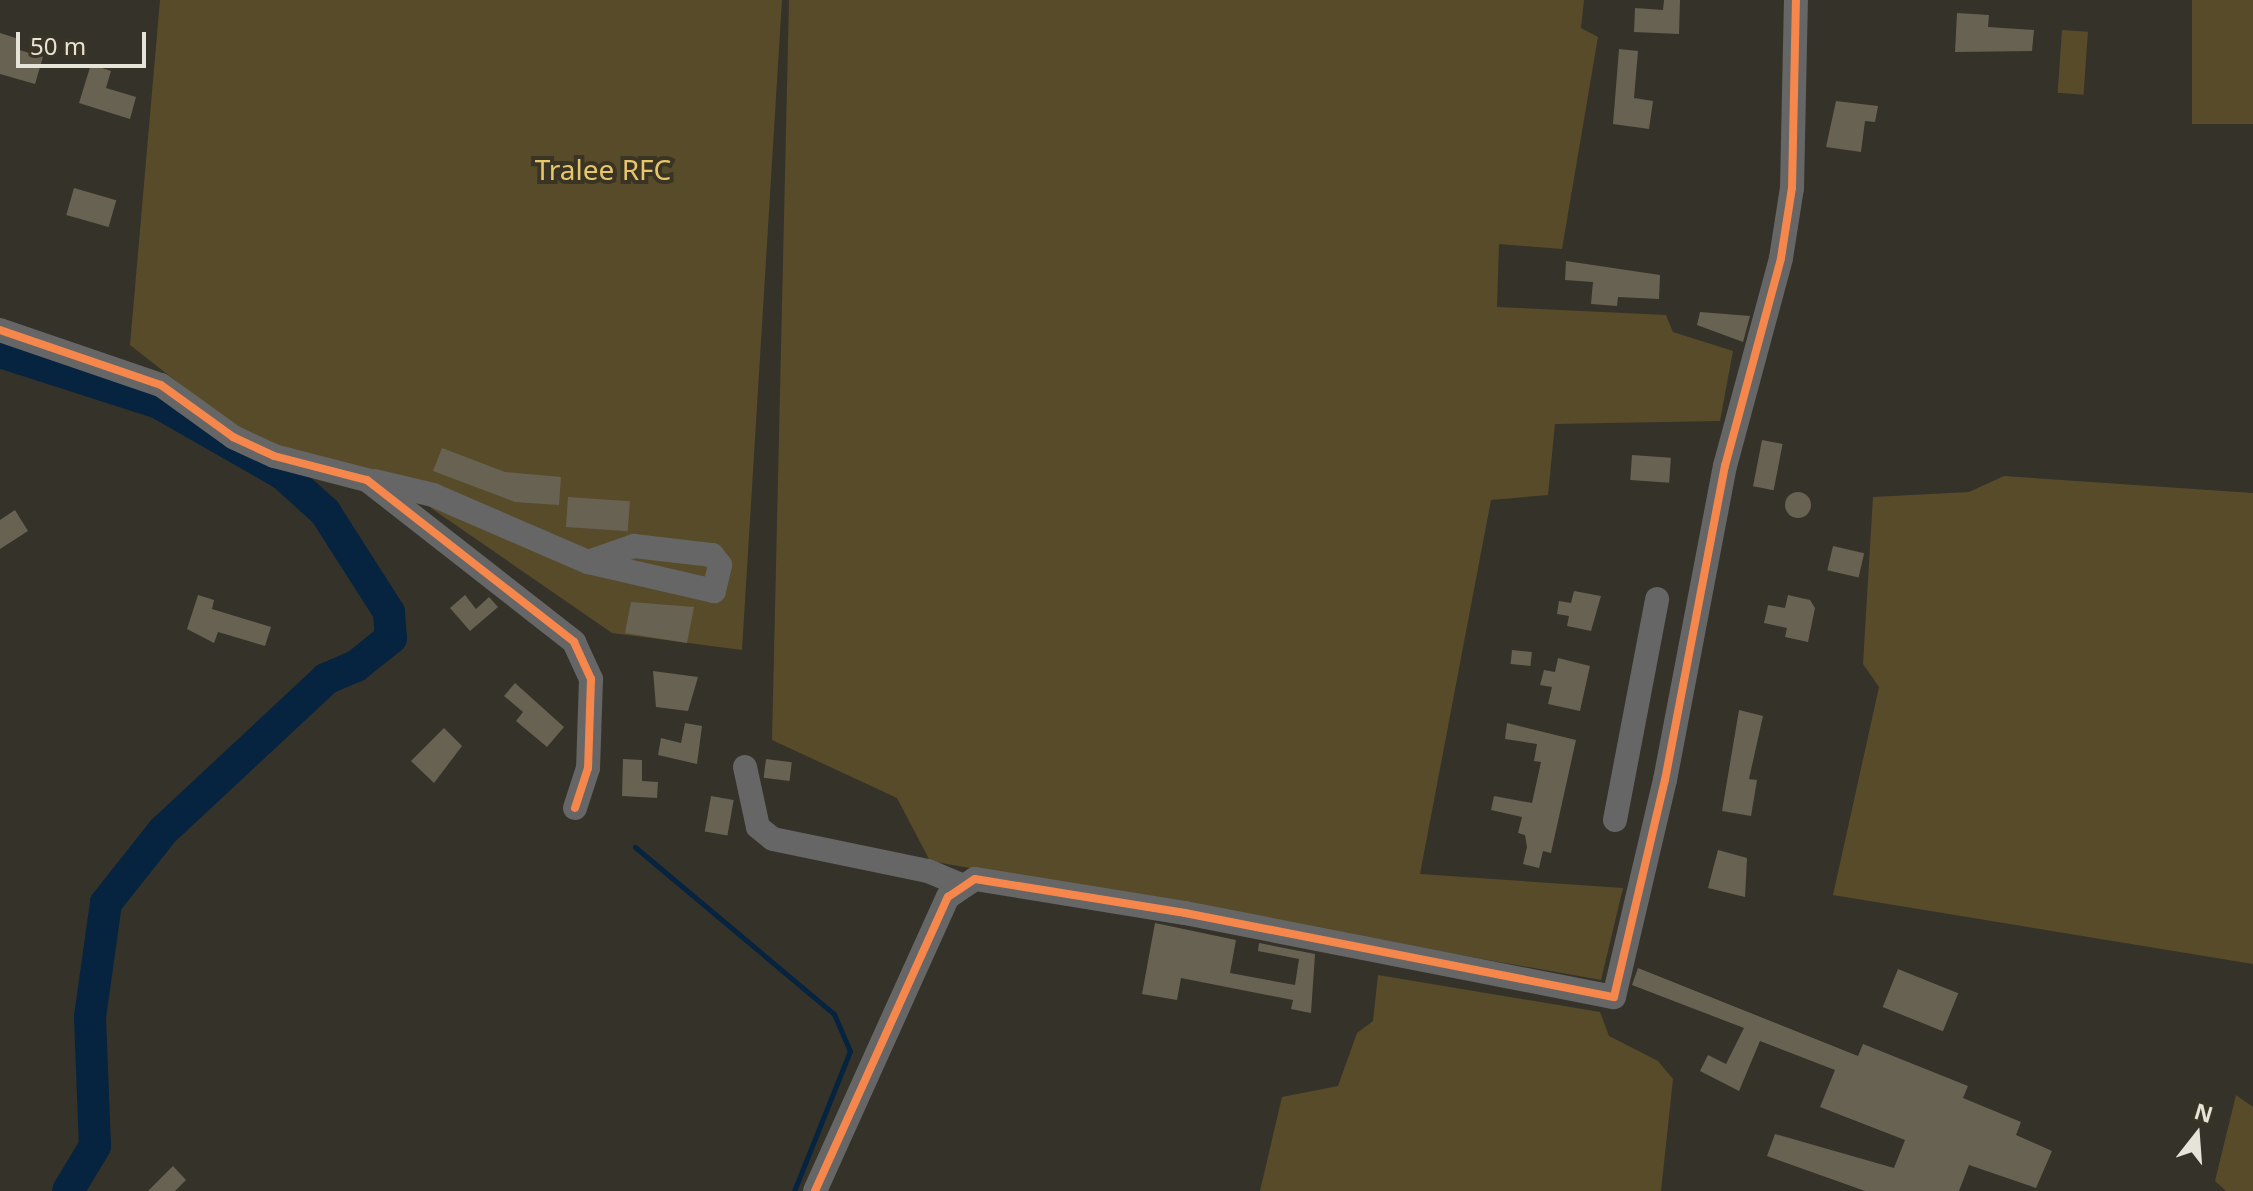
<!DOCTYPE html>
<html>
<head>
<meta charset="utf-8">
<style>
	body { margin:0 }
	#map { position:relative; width:2253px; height:1191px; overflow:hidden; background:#353229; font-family:"Noto Sans",sans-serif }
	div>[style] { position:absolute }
	.green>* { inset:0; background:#584b2a; transform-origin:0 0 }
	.stream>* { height:5px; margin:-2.5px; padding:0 2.5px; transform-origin:2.5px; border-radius:2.5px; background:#06233f }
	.river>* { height:32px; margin:-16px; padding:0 16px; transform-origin:16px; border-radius:16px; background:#06233f }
	.building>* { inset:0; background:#686252; transform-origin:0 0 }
	.round { border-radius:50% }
	.minor>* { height:24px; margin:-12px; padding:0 12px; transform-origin:12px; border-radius:12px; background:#656665 }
	.cycleway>* { height:8px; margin:-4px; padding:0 4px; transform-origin:4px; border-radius:4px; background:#f5874c }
	span { translate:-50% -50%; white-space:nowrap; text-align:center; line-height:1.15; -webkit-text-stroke:8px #3a3424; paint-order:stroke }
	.park-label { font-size:28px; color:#e8c66b }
	.north { position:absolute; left:2157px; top:1095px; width:80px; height:80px; -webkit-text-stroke:6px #3a3424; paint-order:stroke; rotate:17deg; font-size:22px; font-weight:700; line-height:32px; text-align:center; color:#e6e3d9 }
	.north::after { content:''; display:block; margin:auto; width:28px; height:36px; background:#e6e3d9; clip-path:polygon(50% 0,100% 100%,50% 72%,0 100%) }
	.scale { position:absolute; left:16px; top:32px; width:130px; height:36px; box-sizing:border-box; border:4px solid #e6e3d9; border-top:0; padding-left:10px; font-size:24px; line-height:28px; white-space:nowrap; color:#e6e3d9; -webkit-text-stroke:6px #3a3424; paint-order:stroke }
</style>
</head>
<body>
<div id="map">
	<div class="green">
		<i style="clip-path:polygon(160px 0,782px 0,742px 650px,612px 633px,431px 508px,431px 489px,254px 442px,130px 345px)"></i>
		<i style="clip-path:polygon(789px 0,1584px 0,1581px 28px,1598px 37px,1562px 249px,1499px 244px,1497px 307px,1666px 315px,1673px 332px,1733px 351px,1720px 421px,1555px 424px,1548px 495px,1491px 500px,1420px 874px,1623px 888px,1601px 980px,930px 861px,897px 798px,772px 740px)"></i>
		<i style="left:2192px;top:0;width:61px;height:124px"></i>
		<i style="left:2062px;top:30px;width:26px;height:63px;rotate:4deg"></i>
		<i style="clip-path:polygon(2004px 476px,2253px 493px,2253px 964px,1833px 895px,1879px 687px,1863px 664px,1873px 497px,1969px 492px)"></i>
		<i style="clip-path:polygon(1378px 975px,1600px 1012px,1609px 1036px,1658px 1061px,1673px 1079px,1661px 1191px,1260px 1191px,1282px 1097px,1338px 1086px,1357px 1033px,1373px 1021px)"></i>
		<i style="clip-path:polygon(2236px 1095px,2253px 1107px,2253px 1191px,2226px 1191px,2215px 1181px)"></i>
	</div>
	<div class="stream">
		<i style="left:635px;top:847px;width:260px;rotate:40deg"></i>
		<i style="left:834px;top:1014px;width:40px;rotate:66.6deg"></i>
		<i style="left:850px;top:1051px;width:151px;rotate:111.8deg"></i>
	</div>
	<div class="river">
		<i style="left:0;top:352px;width:167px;rotate:17.8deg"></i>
		<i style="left:159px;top:403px;width:143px;rotate:29.8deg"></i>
		<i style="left:283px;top:474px;width:57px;rotate:42.1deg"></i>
		<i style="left:325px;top:512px;width:119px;rotate:57.4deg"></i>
		<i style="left:389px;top:612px;width:26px;rotate:86deg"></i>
		<i style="left:391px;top:638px;width:45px;rotate:141.3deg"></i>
		<i style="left:356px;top:666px;width:33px;rotate:157deg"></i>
		<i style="left:326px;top:679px;width:223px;rotate:137deg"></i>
		<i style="left:163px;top:831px;width:92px;rotate:128.4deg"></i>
		<i style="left:106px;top:903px;width:115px;rotate:98deg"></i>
		<i style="left:90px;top:1017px;width:129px;rotate:87.8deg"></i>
		<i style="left:95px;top:1146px;width:52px;rotate:121deg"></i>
	</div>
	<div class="building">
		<i style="clip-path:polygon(1664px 0,1680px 0,1679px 34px,1634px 32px,1635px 8px,1663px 10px)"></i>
		<i style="clip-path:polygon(1957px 13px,1989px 15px,1988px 27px,2034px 30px,2032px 51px,1955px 52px)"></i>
		<i style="clip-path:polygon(0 33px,19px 39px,16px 49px,43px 57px,35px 84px,0 74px)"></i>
		<i style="clip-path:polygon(1619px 49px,1638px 51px,1634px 98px,1653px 101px,1649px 129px,1613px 124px)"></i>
		<i style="clip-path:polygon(91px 64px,111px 71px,106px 88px,136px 97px,130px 119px,79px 103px)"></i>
		<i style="clip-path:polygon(1836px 101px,1878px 106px,1875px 122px,1865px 121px,1861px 152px,1826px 147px)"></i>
		<i style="left:74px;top:188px;width:44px;height:28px;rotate:16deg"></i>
		<i style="clip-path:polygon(1566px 261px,1660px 275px,1659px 299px,1618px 297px,1617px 306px,1591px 304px,1593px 282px,1565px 280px)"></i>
		<i style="clip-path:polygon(1700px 312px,1750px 316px,1743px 342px,1697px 325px)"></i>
		<i style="left:1762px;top:440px;width:21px;height:47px;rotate:11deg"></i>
		<i style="clip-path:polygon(442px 448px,505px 472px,561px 477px,559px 505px,515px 502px,433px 471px)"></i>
		<i style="left:1632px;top:455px;width:39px;height:25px;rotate:4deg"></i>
		<i class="round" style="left:1785px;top:492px;width:26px;height:26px"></i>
		<i style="left:568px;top:497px;width:62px;height:30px;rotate:4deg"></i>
		<i style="clip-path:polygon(15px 510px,28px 531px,0 549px,0 520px)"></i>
		<i style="left:1833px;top:546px;width:32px;height:25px;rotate:13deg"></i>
		<i style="clip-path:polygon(1574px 591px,1601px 596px,1591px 631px,1567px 626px,1569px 616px,1557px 614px,1559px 601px,1571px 603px)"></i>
		<i style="clip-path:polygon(198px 595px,214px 600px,212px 609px,271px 627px,265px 646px,218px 632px,214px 643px,187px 629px)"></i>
		<i style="clip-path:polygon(465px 595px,476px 609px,489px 597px,498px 607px,470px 631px,450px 608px)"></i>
		<i style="clip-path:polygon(1788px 595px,1810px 600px,1815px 608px,1808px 642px,1785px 637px,1787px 628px,1764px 623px,1768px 605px,1785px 608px)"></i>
		<i style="clip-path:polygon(631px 602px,694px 607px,687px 643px,625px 633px)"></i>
		<i style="left:1512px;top:650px;width:20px;height:14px;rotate:6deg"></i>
		<i style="clip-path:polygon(1558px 658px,1590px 666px,1580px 711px,1548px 704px,1552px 687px,1540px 685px,1544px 670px,1555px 672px)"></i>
		<i style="clip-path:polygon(653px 671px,698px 677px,688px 711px,656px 707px)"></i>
		<i style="clip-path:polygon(515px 683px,564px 727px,547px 747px,516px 721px,523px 712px,504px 696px)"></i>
		<i style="clip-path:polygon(1739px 710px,1763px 716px,1749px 779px,1757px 780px,1751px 816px,1722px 811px)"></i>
		<i style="clip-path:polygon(685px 723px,702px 726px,697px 764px,658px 755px,661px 738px,681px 743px)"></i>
		<i style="clip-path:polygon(1507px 723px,1576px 740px,1551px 853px,1543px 851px,1539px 868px,1523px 864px,1527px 847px,1525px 835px,1518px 833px,1522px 817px,1491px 810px,1494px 796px,1532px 803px,1541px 762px,1534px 761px,1537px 744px,1505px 739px)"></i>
		<i style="clip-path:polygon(444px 728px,462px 746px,434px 783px,411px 761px)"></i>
		<i style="clip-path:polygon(623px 759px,642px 760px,642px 781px,658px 782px,657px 798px,622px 796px)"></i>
		<i style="left:766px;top:759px;width:26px;height:19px;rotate:7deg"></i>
		<i style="left:711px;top:796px;width:23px;height:36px;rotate:10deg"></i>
		<i style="clip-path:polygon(1718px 850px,1747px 858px,1745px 897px,1708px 888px)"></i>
		<i style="clip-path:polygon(1155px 923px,1236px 940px,1230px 973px,1295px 985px,1299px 959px,1258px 951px,1259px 943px,1315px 954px,1311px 1013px,1291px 1009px,1293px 1000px,1181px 978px,1177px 1000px,1142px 994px)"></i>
		<i style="clip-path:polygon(1638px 968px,1858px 1056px,1863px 1044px,1968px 1086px,1963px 1098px,2021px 1122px,2016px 1135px,2052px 1151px,2036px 1188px,1969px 1165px,1959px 1191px,1865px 1191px,1767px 1156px,1775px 1134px,1894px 1168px,1905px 1140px,1820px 1107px,1835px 1070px,1760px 1041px,1739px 1091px,1700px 1071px,1708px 1055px,1726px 1064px,1744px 1028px,1632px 985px)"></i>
		<i style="left:1898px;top:969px;width:65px;height:41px;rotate:22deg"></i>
		<i style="clip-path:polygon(173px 1166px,186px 1180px,175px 1191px,148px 1191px)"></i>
	</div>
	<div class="minor">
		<i style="left:0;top:330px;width:170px;rotate:18.9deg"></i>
		<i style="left:161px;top:385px;width:89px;rotate:35.8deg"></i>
		<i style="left:233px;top:437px;width:45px;rotate:24.9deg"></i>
		<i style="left:274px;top:456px;width:96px;rotate:14.5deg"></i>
		<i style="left:367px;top:480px;width:263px;rotate:38deg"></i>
		<i style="left:574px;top:642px;width:41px;rotate:65.3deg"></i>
		<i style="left:591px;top:679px;width:89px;rotate:91.9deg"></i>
		<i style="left:588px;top:768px;width:42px;rotate:108deg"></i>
		<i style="left:374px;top:481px;width:61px;rotate:13.3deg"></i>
		<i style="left:433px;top:495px;width:169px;rotate:23.4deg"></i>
		<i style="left:588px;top:562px;width:49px;rotate:-19.2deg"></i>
		<i style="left:634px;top:546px;width:79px;rotate:6.6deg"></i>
		<i style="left:712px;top:555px;width:13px;rotate:51deg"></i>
		<i style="left:720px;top:565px;width:27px;rotate:103deg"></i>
		<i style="left:714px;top:591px;width:129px;rotate:-167deg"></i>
		<i style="left:745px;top:767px;width:61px;rotate:77.8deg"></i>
		<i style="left:758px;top:827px;width:19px;rotate:39deg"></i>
		<i style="left:773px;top:839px;width:158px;rotate:11.7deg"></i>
		<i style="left:928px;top:871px;width:34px;rotate:23deg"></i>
		<i style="left:1615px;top:820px;width:225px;rotate:-79.2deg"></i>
		<i style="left:815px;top:1191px;width:323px;rotate:-65.7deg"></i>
		<i style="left:948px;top:897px;width:32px;rotate:-34deg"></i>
		<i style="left:975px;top:879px;width:213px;rotate:9.2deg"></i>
		<i style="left:1185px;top:913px;width:437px;rotate:11.1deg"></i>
		<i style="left:1614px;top:997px;width:223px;rotate:-76.8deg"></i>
		<i style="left:1665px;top:780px;width:320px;rotate:-79.2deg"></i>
		<i style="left:1725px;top:466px;width:215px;rotate:-74.9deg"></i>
		<i style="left:1781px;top:258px;width:71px;rotate:-81.1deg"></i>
		<i style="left:1792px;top:188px;width:188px;rotate:-88.8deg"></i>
	</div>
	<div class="cycleway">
		<i style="left:0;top:330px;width:170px;rotate:18.9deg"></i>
		<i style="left:161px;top:385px;width:89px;rotate:35.8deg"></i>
		<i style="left:233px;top:437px;width:45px;rotate:24.9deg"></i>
		<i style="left:274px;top:456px;width:96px;rotate:14.5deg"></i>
		<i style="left:367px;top:480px;width:263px;rotate:38deg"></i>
		<i style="left:574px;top:642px;width:41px;rotate:65.3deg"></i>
		<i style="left:591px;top:679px;width:89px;rotate:91.9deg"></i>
		<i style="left:588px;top:768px;width:42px;rotate:108deg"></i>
		<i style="left:815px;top:1191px;width:323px;rotate:-65.7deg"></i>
		<i style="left:948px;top:897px;width:32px;rotate:-34deg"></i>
		<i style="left:975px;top:879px;width:213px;rotate:9.2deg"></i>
		<i style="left:1185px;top:913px;width:437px;rotate:11.1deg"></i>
		<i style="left:1614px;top:997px;width:223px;rotate:-76.8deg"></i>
		<i style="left:1665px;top:780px;width:320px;rotate:-79.2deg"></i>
		<i style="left:1725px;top:466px;width:215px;rotate:-74.9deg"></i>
		<i style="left:1781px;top:258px;width:71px;rotate:-81.1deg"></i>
		<i style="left:1792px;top:188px;width:188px;rotate:-88.8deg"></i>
	</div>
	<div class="park-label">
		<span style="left:603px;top:169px">Tralee RFC</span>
	</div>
	<div class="north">N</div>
	<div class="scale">50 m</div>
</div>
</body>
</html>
